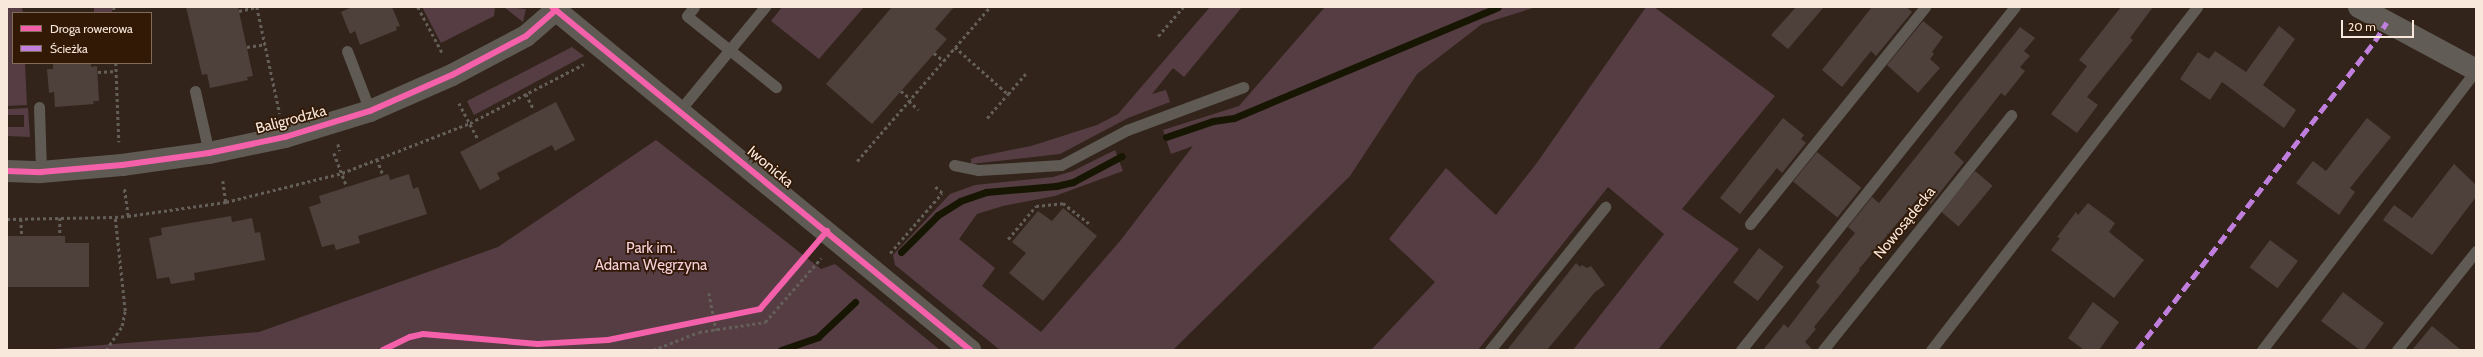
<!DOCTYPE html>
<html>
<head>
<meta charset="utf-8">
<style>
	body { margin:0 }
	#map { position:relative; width:2483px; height:357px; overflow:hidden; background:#32241a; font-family:Cabin,sans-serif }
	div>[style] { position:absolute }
	.green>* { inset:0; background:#553d43; transform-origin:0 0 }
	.stream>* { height:7px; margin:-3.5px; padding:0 3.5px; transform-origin:3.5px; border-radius:3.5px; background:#171602 }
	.building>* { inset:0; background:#4e413c; transform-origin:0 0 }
	.path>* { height:2.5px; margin-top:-1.25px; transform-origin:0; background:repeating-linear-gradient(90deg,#645f59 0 3px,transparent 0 6px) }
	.lane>* { height:11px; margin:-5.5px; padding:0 5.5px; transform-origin:5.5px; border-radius:5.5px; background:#5f5a54 }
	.street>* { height:22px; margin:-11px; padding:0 11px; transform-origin:11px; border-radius:11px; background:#5f5a54 }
	.secondary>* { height:22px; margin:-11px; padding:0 11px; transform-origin:11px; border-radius:11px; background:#615c56 }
	.quiet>* { height:5px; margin-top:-2.5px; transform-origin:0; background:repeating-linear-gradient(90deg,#c07fdc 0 10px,transparent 0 15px) }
	.cycleway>* { height:6px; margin:-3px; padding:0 3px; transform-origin:3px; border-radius:3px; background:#f560ab }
	span { translate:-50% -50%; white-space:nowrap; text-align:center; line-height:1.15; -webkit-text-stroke:3.5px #321906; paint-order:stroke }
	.street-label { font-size:15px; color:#f8e7db }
	.park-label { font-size:15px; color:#f8d0dc }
	.frame { position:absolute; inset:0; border:8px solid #f8e7db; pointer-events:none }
	.legend { position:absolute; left:12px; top:12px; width:140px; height:52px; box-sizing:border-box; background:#321906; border:1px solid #816b5b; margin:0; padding:5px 7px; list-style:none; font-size:12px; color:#f8e7db }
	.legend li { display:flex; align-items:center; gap:8px; height:20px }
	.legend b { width:20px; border:1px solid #816b5b }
	.scale { position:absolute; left:2341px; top:20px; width:73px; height:18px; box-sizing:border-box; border:2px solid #f8e7db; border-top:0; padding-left:5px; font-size:12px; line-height:14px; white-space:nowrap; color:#f8e7db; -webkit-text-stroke:3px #321906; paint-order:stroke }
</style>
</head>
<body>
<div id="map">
	<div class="green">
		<i style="clip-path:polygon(7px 7px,22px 7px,23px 13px,13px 13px,13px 63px,25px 63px,27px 105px,7px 106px)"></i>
		<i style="left:94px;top:7px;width:18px;height:6px"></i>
		<i style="clip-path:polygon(422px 7px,495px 7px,494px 16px,441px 43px)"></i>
		<i style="clip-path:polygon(504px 7px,526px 9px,523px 22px)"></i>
		<i style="clip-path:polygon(782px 7px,864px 7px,819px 59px,771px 21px)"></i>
		<i style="clip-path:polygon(1210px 7px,1242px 7px,1184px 77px,1173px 68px,1152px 94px,1166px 90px,1170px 102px,1128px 118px,1060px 154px,971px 164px,971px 159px,976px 157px,1031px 146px,1097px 125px,1118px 114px)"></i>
		<i style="clip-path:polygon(1325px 7px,1536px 7px,1482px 24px,1417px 74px,1350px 176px,1173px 350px,1000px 350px,895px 265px,893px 255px,950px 194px,975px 185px,1053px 177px,1073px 171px,1115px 150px,1123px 171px,1055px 196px,1003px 206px,977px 214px,959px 239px,995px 268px,982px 286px,1041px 332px,1120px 241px,1193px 146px,1171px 154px,1163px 130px,1239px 106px)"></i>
		<i style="clip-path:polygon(1646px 7px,1654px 7px,1775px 96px,1682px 209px,1739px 249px,1658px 350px,1573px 350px,1664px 234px,1608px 187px,1478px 350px,1371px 350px,1435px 282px,1389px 239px,1446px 168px,1496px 215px,1536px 164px)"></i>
		<i style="clip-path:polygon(572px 47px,584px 56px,474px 115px,467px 101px)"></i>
		<i style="clip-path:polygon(28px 108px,30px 137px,7px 136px,7px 127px,24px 127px,24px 115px,7px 115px,7px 109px)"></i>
		<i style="clip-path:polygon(656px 140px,821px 269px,835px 264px,940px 350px,42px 350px,259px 332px,498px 247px)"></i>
	</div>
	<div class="stream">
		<i style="left:1166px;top:137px;width:50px;rotate:-18.8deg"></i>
		<i style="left:1213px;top:121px;width:21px;rotate:-8deg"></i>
		<i style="left:1234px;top:118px;width:286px;rotate:-22.8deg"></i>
		<i style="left:901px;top:252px;width:52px;rotate:-45deg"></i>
		<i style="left:938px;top:215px;width:26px;rotate:-32deg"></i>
		<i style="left:960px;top:201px;width:28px;rotate:-19deg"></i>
		<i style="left:986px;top:192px;width:70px;rotate:-4.9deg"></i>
		<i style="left:1056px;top:186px;width:17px;rotate:-13deg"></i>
		<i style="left:1073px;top:182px;width:55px;rotate:-28deg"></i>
		<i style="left:781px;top:350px;width:39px;rotate:-19deg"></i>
		<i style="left:818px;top:337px;width:51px;rotate:-43.4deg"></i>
	</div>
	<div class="building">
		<i style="clip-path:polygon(186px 7px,238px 7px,253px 76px,247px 77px,248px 80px,210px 88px,207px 74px,202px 75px)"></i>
		<i style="clip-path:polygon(352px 7px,392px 7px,400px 26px,396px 27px,397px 30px,360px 45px,355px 31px,350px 34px,341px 12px)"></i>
		<i style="clip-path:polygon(892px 7px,954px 7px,935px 29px,947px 39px,872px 124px,826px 84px)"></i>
		<i style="clip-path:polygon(1796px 7px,1824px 7px,1788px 49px,1771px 35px)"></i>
		<i style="clip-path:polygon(1872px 7px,1906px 7px,1912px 12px,1876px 56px,1871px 51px,1842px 87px,1822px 70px)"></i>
		<i style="clip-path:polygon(2121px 7px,2153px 7px,2130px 38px,2133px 40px,2087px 97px,2098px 105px,2077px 133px,2051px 114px,2087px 66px,2079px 60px)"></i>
		<i style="clip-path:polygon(1923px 21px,1943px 37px,1932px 52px,1934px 54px,1930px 59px,1940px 68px,1918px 93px,1887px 65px)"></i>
		<i style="clip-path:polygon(2279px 26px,2295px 39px,2263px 85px,2296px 110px,2284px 128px,2222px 82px,2210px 100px,2180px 79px,2198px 52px,2209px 59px,2215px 51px,2246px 72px)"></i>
		<i style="clip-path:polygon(2020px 27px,2035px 38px,2024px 51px,2030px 56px,2020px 67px,2025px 71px,2005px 96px,2001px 93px,1954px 153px,1964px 162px,1931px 204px,1920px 196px,1859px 269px,1860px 270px,1814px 327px,1816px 329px,1805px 342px,1813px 350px,1763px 350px,1784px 324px,1788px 328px,1820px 286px,1816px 282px,1855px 233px,1848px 227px,1872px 197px,1879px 203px)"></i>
		<i style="clip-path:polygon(53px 63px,91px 63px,91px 67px,97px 66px,99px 101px,93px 101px,94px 104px,55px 107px,54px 92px,49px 93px,47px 69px,53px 69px)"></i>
		<i style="clip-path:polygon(556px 102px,575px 140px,555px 151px,552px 145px,497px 173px,500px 179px,480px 190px,460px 152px)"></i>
		<i style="clip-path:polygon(1783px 118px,1804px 135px,1801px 139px,1806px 143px,1782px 173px,1777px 168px,1740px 214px,1720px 198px)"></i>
		<i style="clip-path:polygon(2367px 118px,2391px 137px,2350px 188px,2355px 192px,2339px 215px,2296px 183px,2313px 161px,2326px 171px)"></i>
		<i style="left:1817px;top:152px;width:57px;height:38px;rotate:39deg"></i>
		<i style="clip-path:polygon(2454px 164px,2476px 185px,2476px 197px,2432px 255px,2383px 220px,2394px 205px,2412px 218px)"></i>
		<i style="left:1975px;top:171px;width:23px;height:53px;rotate:40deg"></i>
		<i style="clip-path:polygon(388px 174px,390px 180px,409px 174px,413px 189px,418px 187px,427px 214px,358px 236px,360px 243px,336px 250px,334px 244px,322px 247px,309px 207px,321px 203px,319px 196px)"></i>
		<i style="clip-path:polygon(2088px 203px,2115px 223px,2109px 232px,2144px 260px,2114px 298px,2051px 250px,2060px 238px,2057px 237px,2076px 212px,2078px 215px)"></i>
		<i style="clip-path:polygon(1063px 208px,1097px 236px,1043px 301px,1009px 273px,1026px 253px,1012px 242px,1038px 211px,1052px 221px)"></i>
		<i style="clip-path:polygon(231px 216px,232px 222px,252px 218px,255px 233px,260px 232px,265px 260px,194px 273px,195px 280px,171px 284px,169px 277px,157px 279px,149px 238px,162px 235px,161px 228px)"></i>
		<i style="clip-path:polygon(7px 236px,65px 236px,65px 243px,89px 243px,89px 287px,7px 287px)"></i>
		<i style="left:2270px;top:240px;width:35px;height:34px;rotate:37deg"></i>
		<i style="left:1759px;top:248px;width:31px;height:43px;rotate:37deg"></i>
		<i style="clip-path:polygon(1576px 263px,1580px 267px,1582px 265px,1587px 268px,1591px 266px,1605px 285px,1595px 292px,1547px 350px,1507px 350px)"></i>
		<i style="clip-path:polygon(2343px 292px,2384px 323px,2364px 350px,2360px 350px,2321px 321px)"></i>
		<i style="clip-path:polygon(2093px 302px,2119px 322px,2099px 350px,2084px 350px,2068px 338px)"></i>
		<i style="clip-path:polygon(2432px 326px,2461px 350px,2412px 350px)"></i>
	</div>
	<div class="path">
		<i style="left:114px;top:7px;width:6px;rotate:90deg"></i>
		<i style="left:257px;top:7px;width:109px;rotate:77.9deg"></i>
		<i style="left:418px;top:7px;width:53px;rotate:62deg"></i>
		<i style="left:239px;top:11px;width:17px;rotate:-13deg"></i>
		<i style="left:1158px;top:36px;width:38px;rotate:-49deg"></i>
		<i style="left:247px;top:47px;width:18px;rotate:-9deg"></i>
		<i style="left:955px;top:47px;width:71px;rotate:41.6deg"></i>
		<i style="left:1008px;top:94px;width:30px;rotate:-49deg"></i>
		<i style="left:934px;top:53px;width:11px;rotate:38deg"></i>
		<i style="left:116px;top:63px;width:79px;rotate:87.8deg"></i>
		<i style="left:98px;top:72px;width:18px;rotate:-3deg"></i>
		<i style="left:901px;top:91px;width:13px;rotate:39deg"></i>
		<i style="left:526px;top:94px;width:18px;rotate:63deg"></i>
		<i style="left:909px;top:101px;width:13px;rotate:42deg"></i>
		<i style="left:459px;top:103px;width:41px;rotate:62.2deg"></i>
		<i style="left:987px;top:118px;width:32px;rotate:-49deg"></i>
		<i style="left:338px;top:144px;width:7px;rotate:74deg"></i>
		<i style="left:334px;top:153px;width:36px;rotate:69deg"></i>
		<i style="left:377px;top:159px;width:17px;rotate:69deg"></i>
		<i style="left:857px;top:161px;width:203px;rotate:-49.2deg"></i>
		<i style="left:223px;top:181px;width:21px;rotate:82deg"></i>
		<i style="left:128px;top:216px;width:99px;rotate:-8.1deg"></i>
		<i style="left:226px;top:202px;width:120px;rotate:-14deg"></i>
		<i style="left:342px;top:173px;width:137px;rotate:-21.3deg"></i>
		<i style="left:470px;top:123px;width:128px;rotate:-27.4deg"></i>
		<i style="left:60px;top:218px;width:18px;rotate:90deg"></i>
		<i style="left:7px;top:219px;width:108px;rotate:-1.1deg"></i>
		<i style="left:21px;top:219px;width:17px;rotate:87deg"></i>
		<i style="left:1008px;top:239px;width:43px;rotate:-49.7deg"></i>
		<i style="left:1036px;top:206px;width:27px;rotate:-6deg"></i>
		<i style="left:1063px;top:203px;width:36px;rotate:38deg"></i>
		<i style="left:890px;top:253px;width:79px;rotate:-49.1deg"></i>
		<i style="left:942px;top:193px;width:9px;rotate:-139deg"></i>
		<i style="left:709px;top:293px;width:38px;rotate:79deg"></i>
		<i style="left:106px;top:350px;width:29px;rotate:-56deg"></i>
		<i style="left:122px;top:326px;width:15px;rotate:-79deg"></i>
		<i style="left:125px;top:311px;width:95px;rotate:-96.1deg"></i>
		<i style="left:115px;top:217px;width:13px;rotate:-4deg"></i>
		<i style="left:128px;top:216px;width:29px;rotate:-98deg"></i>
		<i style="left:653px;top:350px;width:49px;rotate:-21.4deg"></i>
		<i style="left:699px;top:332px;width:67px;rotate:-8.6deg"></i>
		<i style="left:765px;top:322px;width:85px;rotate:-48.8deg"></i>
	</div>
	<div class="lane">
		<i style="left:694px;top:7px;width:11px;rotate:128deg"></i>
		<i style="left:687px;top:16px;width:114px;rotate:38.6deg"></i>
		<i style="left:347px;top:51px;width:64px;rotate:69deg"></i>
		<i style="left:195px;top:91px;width:64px;rotate:77.3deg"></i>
		<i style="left:39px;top:107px;width:65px;rotate:88.2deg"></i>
		<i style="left:680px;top:110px;width:134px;rotate:-50.5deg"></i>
		<i style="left:954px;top:165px;width:25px;rotate:12deg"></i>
		<i style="left:978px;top:170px;width:83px;rotate:-3.4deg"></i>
		<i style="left:1061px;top:165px;width:75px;rotate:-27.9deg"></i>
		<i style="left:1127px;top:130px;width:124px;rotate:-20.3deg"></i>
		<i style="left:1750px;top:224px;width:279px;rotate:-51.1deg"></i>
		<i style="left:1490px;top:350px;width:184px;rotate:-51.2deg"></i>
		<i style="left:1741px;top:350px;width:439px;rotate:-51.4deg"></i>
		<i style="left:1823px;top:350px;width:301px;rotate:-51.3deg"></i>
		<i style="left:1931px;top:350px;width:434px;rotate:-52.2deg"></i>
		<i style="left:2262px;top:350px;width:352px;rotate:-52.6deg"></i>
		<i style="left:2397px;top:350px;width:127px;rotate:-51.4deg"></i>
	</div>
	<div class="street">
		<i style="left:552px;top:7px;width:541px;rotate:39.37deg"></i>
		<i style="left:7px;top:171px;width:34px;rotate:2deg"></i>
		<i style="left:41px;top:172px;width:81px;rotate:-4.9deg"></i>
		<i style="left:122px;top:165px;width:88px;rotate:-7.9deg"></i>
		<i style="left:209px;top:153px;width:78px;rotate:-11.9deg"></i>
		<i style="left:285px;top:137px;width:89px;rotate:-17deg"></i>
		<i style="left:370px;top:111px;width:90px;rotate:-23.7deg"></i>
		<i style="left:452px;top:75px;width:84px;rotate:-27.8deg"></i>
		<i style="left:526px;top:36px;width:40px;rotate:-41deg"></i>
	</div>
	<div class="secondary">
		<i style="left:2359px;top:7px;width:133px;rotate:28.3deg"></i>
	</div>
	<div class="quiet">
		<i style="left:2137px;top:350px;width:390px;rotate:-52.4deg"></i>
		<i style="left:2375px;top:41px;width:22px;rotate:-58deg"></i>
	</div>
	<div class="cycleway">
		<i style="left:552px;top:7px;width:541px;rotate:39.37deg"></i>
		<i style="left:7px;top:171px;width:34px;rotate:2deg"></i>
		<i style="left:41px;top:172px;width:81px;rotate:-4.9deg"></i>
		<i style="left:122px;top:165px;width:88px;rotate:-7.9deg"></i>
		<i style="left:209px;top:153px;width:78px;rotate:-11.9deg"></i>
		<i style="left:285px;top:137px;width:89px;rotate:-17deg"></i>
		<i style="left:370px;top:111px;width:90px;rotate:-23.7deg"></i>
		<i style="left:452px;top:75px;width:84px;rotate:-27.8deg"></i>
		<i style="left:526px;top:36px;width:40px;rotate:-41deg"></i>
		<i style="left:383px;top:350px;width:30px;rotate:-26deg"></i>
		<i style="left:410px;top:337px;width:13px;rotate:-13deg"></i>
		<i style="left:423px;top:334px;width:115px;rotate:5deg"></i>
		<i style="left:538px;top:344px;width:70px;rotate:-3.3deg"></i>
		<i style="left:608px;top:340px;width:155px;rotate:-11.5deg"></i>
		<i style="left:760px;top:309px;width:103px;rotate:-49.3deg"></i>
	</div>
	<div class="street-label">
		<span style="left:291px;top:120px;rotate:-15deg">Baligrodzka</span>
		<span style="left:770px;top:167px;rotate:40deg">Iwonicka</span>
		<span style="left:1905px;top:223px;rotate:-51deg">Nowosądecka</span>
	</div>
	<div class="park-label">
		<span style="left:651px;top:257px">Park im.<br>Adama Węgrzyna</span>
	</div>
	<div class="frame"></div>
	<ul class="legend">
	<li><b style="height:5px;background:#f560ab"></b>Droga rowerowa</li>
	<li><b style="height:5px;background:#c07fdc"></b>Ścieżka</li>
	</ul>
	<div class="scale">20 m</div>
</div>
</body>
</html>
